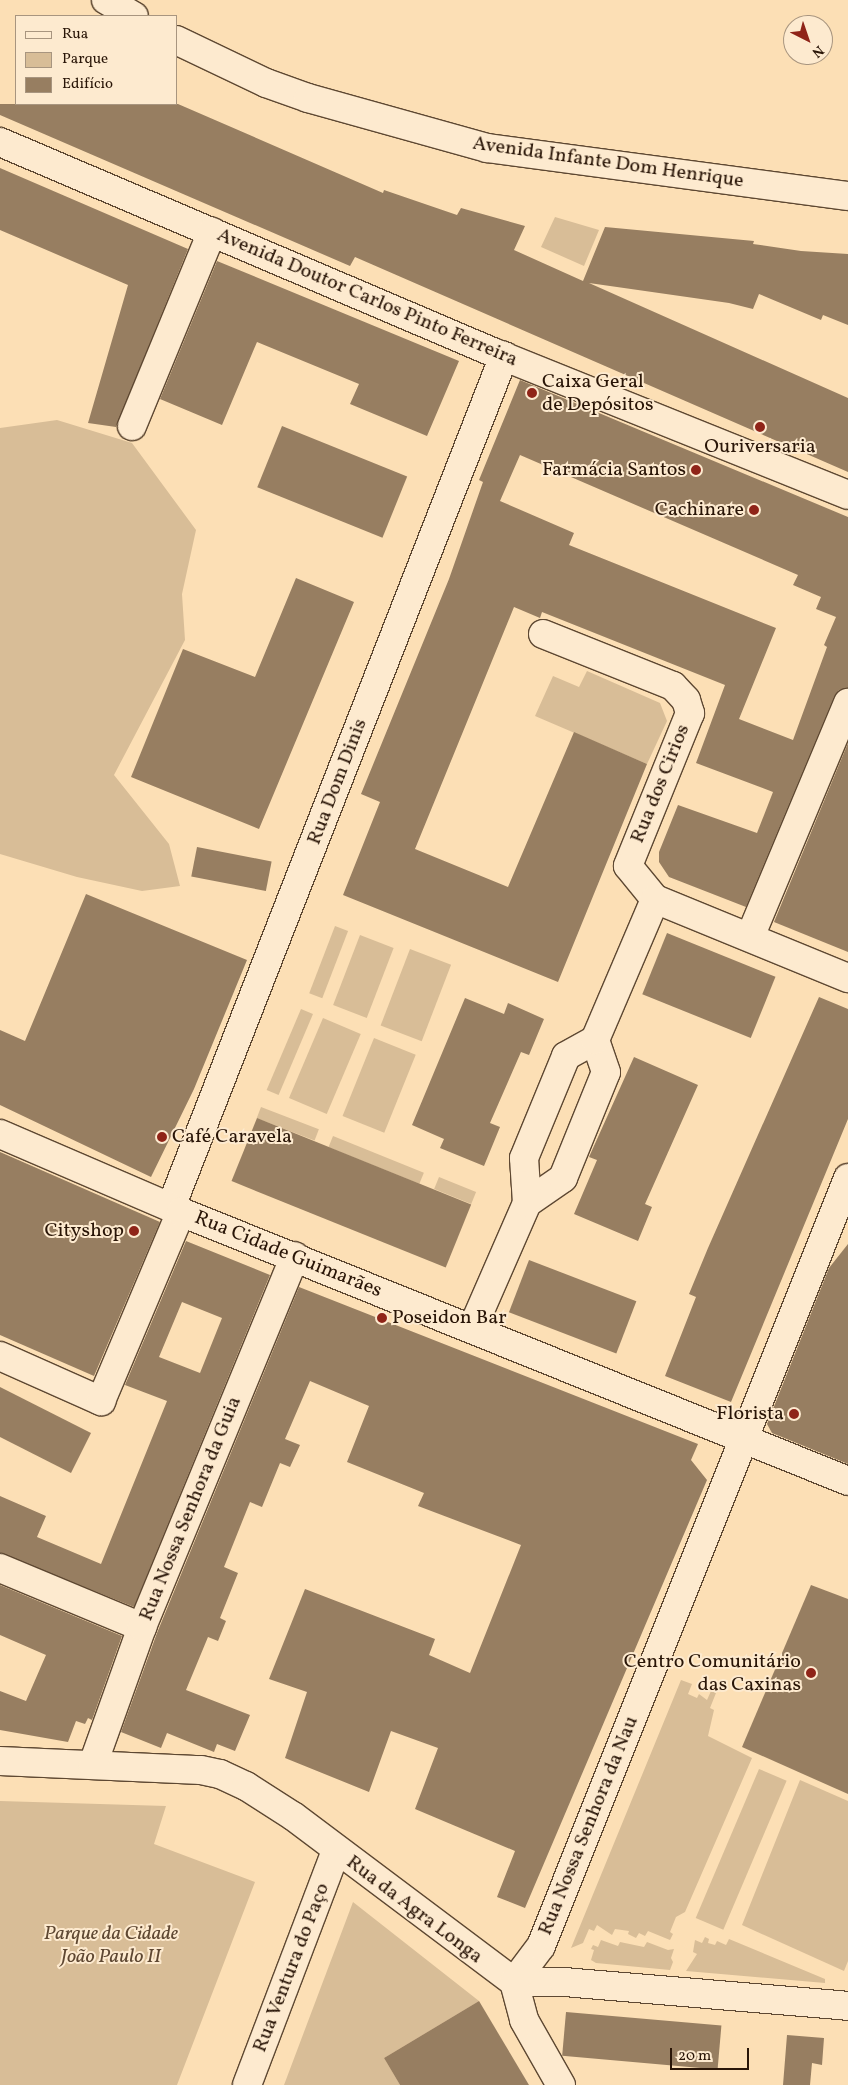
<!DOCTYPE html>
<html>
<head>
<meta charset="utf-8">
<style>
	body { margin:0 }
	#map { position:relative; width:848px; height:2085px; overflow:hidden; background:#fcdfb5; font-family:Vollkorn,serif }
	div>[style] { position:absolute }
	.green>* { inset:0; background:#d8bd97; transform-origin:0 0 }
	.building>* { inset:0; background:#977e61; transform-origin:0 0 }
	.roads { filter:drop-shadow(1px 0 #5e4832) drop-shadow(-1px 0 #5e4832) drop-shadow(0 1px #5e4832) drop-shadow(0 -1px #5e4832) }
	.minor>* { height:28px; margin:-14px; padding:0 14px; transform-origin:14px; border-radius:14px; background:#fdeacf }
	.tertiary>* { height:28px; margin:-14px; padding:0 14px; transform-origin:14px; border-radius:14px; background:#fdeacf }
	.secondary>* { height:28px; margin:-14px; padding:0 14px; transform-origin:14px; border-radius:14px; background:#fdeacf }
	.dots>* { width:14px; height:14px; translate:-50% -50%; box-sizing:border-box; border:2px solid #fdeacf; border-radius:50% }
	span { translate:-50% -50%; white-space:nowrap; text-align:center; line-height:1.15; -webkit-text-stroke:4px #fdeacf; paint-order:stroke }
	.street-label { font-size:20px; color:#291507 }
	.poi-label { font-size:20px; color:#291507 }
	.left { translate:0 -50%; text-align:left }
	.right { translate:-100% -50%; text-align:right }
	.park-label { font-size:20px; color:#5e4732; font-style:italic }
	.legend { position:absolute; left:15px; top:15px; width:162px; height:90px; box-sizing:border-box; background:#fdeacf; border:1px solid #a8957f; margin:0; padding:6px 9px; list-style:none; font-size:15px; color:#291507 }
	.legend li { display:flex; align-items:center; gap:10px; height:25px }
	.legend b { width:25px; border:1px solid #a8957f }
	.north { position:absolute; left:783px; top:15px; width:50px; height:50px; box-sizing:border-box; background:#fdeacf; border:1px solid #a8957f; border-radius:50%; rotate:139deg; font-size:14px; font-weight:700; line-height:20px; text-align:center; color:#291507 }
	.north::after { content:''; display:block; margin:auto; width:18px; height:22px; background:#8f2418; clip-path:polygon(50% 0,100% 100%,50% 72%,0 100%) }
	.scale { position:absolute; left:670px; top:2048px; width:79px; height:22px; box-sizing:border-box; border:2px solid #291507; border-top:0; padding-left:6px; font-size:15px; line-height:18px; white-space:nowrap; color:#291507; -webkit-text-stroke:4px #fdeacf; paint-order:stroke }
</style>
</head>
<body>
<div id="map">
	<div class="green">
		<i style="clip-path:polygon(555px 217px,599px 230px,584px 266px,541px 247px)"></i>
		<i style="clip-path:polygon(57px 420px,132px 443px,196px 530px,182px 594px,185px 640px,114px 775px,169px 844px,180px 886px,142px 891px,77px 877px,0 854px,0 428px)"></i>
		<i style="clip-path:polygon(587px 671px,660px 703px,667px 721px,647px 764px,535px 716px,553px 676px,579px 687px)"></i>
		<i style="left:335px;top:926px;width:14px;height:72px;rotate:21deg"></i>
		<i style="left:360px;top:935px;width:36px;height:75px;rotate:21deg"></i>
		<i style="left:410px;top:949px;width:44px;height:82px;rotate:21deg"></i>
		<i style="left:301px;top:1009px;width:13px;height:88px;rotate:23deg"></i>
		<i style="left:323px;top:1018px;width:41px;height:87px;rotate:23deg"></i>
		<i style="left:374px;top:1038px;width:45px;height:84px;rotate:22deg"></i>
		<i style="left:261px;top:1107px;width:62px;height:12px;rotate:21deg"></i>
		<i style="left:333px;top:1136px;width:98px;height:12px;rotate:22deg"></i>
		<i style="left:439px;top:1177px;width:40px;height:13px;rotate:22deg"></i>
		<i style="clip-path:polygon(681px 1680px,692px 1684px,688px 1694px,697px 1698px,699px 1694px,707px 1700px,711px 1691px,716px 1693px,710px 1708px,714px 1710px,708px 1736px,752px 1758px,685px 1912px,676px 1917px,670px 1932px,673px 1934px,670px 1940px,648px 1931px,645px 1936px,639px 1933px,636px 1938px,628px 1934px,629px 1931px,615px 1929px,612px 1935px,597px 1925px,594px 1931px,589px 1929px,583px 1943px,571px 1948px)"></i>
		<i style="left:759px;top:1769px;width:30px;height:162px;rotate:23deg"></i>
		<i style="clip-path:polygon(800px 1780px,848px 1801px,848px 1961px,844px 1971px,742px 1925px)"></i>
		<i style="clip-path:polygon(0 1801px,166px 1806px,154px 1844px,255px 1882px,177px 2085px,0 2085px)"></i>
		<i style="clip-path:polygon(353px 1902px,479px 2001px,384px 2058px,400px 2085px,284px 2085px)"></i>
		<i style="clip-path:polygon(705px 1937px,709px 1939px,708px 1943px,715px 1945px,717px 1941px,726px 1945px,729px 1939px,825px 1979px,825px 1983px,686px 1971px,697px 1954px,693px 1952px,695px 1940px,702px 1943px)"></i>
		<i style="clip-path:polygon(601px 1940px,618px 1946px,620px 1942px,644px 1947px,647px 1942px,668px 1950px,674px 1949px,671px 1958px,673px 1962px,670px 1970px,596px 1963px,591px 1960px,594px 1950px,591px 1949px,593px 1945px,598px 1947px)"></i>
	</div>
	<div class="building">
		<i style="clip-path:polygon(0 104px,178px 104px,383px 193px,384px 190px,457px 215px,461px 208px,525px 226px,514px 250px,583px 281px,605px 227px,754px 241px,753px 244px,801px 251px,848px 254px,848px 325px,823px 315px,821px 320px,759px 294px,753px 309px,729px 303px,589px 283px,848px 398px,848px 472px,355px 257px,350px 266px,0 115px)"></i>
		<i style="clip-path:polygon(0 168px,188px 249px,116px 427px,88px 423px,128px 285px,0 230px)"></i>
		<i style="clip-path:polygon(217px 261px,459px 361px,427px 436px,350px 404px,359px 384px,257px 342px,222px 425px,160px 399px)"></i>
		<i style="clip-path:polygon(evenodd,520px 380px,848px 517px,848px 688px,839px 690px,834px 697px,746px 907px,669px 877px,659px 862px,659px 852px,678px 805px,757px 833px,773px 792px,696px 763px,725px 685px,542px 612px,540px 618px,514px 607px,415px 849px,508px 887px,574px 732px,647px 764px,558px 982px,343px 895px,380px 802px,361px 794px,449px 579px,483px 482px,479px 480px,520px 380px,520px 455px,798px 575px,793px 585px,821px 597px,816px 609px,836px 617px,824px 645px,827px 647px,793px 740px,739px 719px,776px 628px,569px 545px,574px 533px,500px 501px,520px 455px)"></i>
		<i style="left:282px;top:426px;width:135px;height:66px;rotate:22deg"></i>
		<i style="clip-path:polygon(296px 578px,354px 602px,259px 829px,131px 777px,183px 649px,255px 677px)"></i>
		<i style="clip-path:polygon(848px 743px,848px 952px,774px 922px)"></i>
		<i style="left:197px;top:847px;width:76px;height:30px;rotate:11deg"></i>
		<i style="clip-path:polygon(86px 894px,247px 960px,194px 1089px,151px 1177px,0 1105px,0 1030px,25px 1041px)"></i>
		<i style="left:667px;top:933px;width:117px;height:66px;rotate:22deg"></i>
		<i style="clip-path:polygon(819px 997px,848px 1009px,848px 1119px,731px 1402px,665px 1376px,696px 1297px,689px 1294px,708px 1248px)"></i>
		<i style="clip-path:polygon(465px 998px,504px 1014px,508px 1003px,544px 1019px,529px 1055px,521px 1052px,490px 1123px,500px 1127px,484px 1166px,440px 1148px,444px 1139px,412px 1125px)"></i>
		<i style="clip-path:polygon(634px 1057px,698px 1085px,645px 1204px,652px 1207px,638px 1241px,574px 1214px,597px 1160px,589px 1157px)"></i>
		<i style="left:257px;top:1118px;width:231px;height:68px;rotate:22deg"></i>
		<i style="clip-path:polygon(0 1152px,160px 1222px,94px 1376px,0 1335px)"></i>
		<i style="clip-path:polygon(evenodd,186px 1241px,270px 1275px,134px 1607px,0 1553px,0 1496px,46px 1516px,37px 1537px,101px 1564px,167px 1401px,125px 1385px,186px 1241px,182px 1302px,222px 1318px,200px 1373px,159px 1357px,182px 1302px)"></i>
		<i style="clip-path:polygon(848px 1244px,848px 1464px,772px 1433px,767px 1424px,829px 1268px)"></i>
		<i style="left:529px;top:1260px;width:115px;height:56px;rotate:21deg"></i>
		<i style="clip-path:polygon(299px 1287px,698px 1444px,691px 1460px,707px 1480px,525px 1908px,497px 1897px,515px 1851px,415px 1809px,438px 1748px,391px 1731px,369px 1792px,285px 1758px,307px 1692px,269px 1679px,305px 1589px,435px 1639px,429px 1655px,470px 1673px,521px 1545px,418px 1506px,424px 1493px,347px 1462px,369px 1406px,310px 1381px,285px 1439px,300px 1445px,290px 1467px,280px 1463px,262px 1507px,250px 1502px,224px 1567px,238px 1573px,220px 1618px,226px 1621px,218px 1641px,208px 1637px,186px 1690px,250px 1715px,235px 1751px,217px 1744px,214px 1752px,167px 1733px,161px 1748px,121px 1732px,157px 1633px)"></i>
		<i style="clip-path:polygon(0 1387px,91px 1433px,71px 1473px,0 1437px)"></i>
		<i style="clip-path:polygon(0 1585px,122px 1636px,92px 1720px,88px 1718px,85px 1724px,76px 1721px,68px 1742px,0 1730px,0 1691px,26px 1701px,46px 1655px,0 1635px)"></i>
		<i style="clip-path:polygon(811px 1585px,848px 1599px,848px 1794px,742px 1747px)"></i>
		<i style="clip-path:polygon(479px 2001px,529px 2085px,400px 2085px,384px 2058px)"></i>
		<i style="left:566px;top:2012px;width:156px;height:44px;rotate:5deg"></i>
		<i style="clip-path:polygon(787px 2035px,824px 2038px,822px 2065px,812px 2063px,810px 2085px,783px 2085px)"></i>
	</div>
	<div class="roads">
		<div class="minor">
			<i style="left:0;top:142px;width:538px;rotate:23.09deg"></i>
			<i style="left:495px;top:353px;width:380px;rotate:21.9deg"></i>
			<i style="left:132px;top:426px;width:210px;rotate:-67.6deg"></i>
			<i style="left:543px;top:634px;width:140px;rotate:21.8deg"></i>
			<i style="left:673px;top:686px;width:19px;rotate:47deg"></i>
			<i style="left:686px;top:700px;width:14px;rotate:73deg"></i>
			<i style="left:690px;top:713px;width:165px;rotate:112.1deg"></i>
			<i style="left:628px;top:866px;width:43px;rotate:50.7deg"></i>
			<i style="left:655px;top:899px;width:209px;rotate:22.3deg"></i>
			<i style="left:750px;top:937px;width:254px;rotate:-67.3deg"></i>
			<i style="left:527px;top:1203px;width:44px;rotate:-34.8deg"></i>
			<i style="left:563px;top:1178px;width:114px;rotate:-67.9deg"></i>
			<i style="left:606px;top:1072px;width:34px;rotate:-109deg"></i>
			<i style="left:171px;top:1207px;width:914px;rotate:-68.63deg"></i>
			<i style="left:472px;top:1329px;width:137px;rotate:-66.4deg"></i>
			<i style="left:527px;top:1203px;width:45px;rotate:-93.8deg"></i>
			<i style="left:524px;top:1158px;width:110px;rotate:-67.6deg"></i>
			<i style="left:566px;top:1056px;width:33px;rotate:-29deg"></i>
			<i style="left:595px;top:1040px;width:153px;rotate:-66.9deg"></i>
			<i style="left:0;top:1356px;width:111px;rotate:24deg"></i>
			<i style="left:101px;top:1401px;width:205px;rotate:-67.1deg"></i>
			<i style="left:0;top:1568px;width:154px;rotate:22.6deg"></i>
			<i style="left:0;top:1761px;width:201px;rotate:2.6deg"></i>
			<i style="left:201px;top:1770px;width:19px;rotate:12deg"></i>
			<i style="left:220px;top:1774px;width:29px;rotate:25deg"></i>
			<i style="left:246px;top:1786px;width:56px;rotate:32.6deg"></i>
			<i style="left:293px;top:1816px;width:276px;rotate:36.9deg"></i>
			<i style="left:514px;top:1982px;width:50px"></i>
			<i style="left:564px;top:1982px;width:285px;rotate:4.8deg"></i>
			<i style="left:93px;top:1764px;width:145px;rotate:-70.3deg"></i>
			<i style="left:142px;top:1627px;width:401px;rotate:-67.6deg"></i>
			<i style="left:514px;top:1982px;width:45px;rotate:-53.1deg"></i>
			<i style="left:541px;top:1946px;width:827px;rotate:-68.21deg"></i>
			<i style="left:514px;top:1982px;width:39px;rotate:75deg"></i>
			<i style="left:524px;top:2020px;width:75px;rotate:60.4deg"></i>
			<i style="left:247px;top:2085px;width:250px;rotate:-69.2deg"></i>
		</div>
		<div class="tertiary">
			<i style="left:0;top:1134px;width:197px;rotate:23.3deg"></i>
			<i style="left:181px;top:1212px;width:719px;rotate:21.96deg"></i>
		</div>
		<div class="secondary">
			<i style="left:106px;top:0;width:32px;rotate:30deg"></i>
			<i style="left:176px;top:40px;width:100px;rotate:25.5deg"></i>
			<i style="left:266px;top:83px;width:45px;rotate:19.7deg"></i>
			<i style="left:308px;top:98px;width:186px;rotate:15.6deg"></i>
			<i style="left:487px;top:148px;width:364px;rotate:7.6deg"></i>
		</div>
	</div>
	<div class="dots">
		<i style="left:532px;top:393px;background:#8f2418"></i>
		<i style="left:760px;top:427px;background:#8f2418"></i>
		<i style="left:696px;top:470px;background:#8f2418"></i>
		<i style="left:754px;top:510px;background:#8f2418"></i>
		<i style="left:162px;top:1137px;background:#8f2418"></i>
		<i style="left:134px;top:1231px;background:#8f2418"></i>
		<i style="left:382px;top:1318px;background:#8f2418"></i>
		<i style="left:794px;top:1414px;background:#8f2418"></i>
		<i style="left:811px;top:1673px;background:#8f2418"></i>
	</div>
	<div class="street-label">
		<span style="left:608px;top:163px;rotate:8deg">Avenida Infante Dom Henrique</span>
		<span style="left:367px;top:298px;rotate:23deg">Avenida Doutor Carlos Pinto Ferreira</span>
		<span style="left:338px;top:782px;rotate:-69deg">Rua Dom Dinis</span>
		<span style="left:661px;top:784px;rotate:-68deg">Rua dos Cirios</span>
		<span style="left:288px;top:1255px;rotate:22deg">Rua Cidade Guimarães</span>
		<span style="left:191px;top:1509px;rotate:-68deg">Rua Nossa Senhora da Guia</span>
		<span style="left:589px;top:1826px;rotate:-68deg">Rua Nossa Senhora da Nau</span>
		<span style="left:414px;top:1910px;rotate:37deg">Rua da Agra Longa</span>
		<span style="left:292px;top:1968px;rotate:-69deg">Rua Ventura do Paço</span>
	</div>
	<div class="poi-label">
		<span class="left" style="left:542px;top:394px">Caixa Geral<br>de Depósitos</span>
		<span style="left:760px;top:447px">Ouriversaria</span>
		<span class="right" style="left:686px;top:470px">Farmácia Santos</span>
		<span class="right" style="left:744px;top:510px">Cachinare</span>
		<span class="left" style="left:172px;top:1137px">Café Caravela</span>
		<span class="right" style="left:124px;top:1231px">Cityshop</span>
		<span class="left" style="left:392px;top:1318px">Poseidon Bar</span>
		<span class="right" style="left:784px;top:1414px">Florista</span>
		<span class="right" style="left:801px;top:1674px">Centro Comunitário<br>das Caxinas</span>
	</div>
	<div class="park-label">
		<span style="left:111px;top:1946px">Parque da Cidade<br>João Paulo II</span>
	</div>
	<ul class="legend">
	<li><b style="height:6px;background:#fdeacf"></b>Rua</li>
	<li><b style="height:14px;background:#d8bd97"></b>Parque</li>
	<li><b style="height:14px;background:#977e61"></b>Edifício</li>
	</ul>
	<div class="north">N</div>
	<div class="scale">20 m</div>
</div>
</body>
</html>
